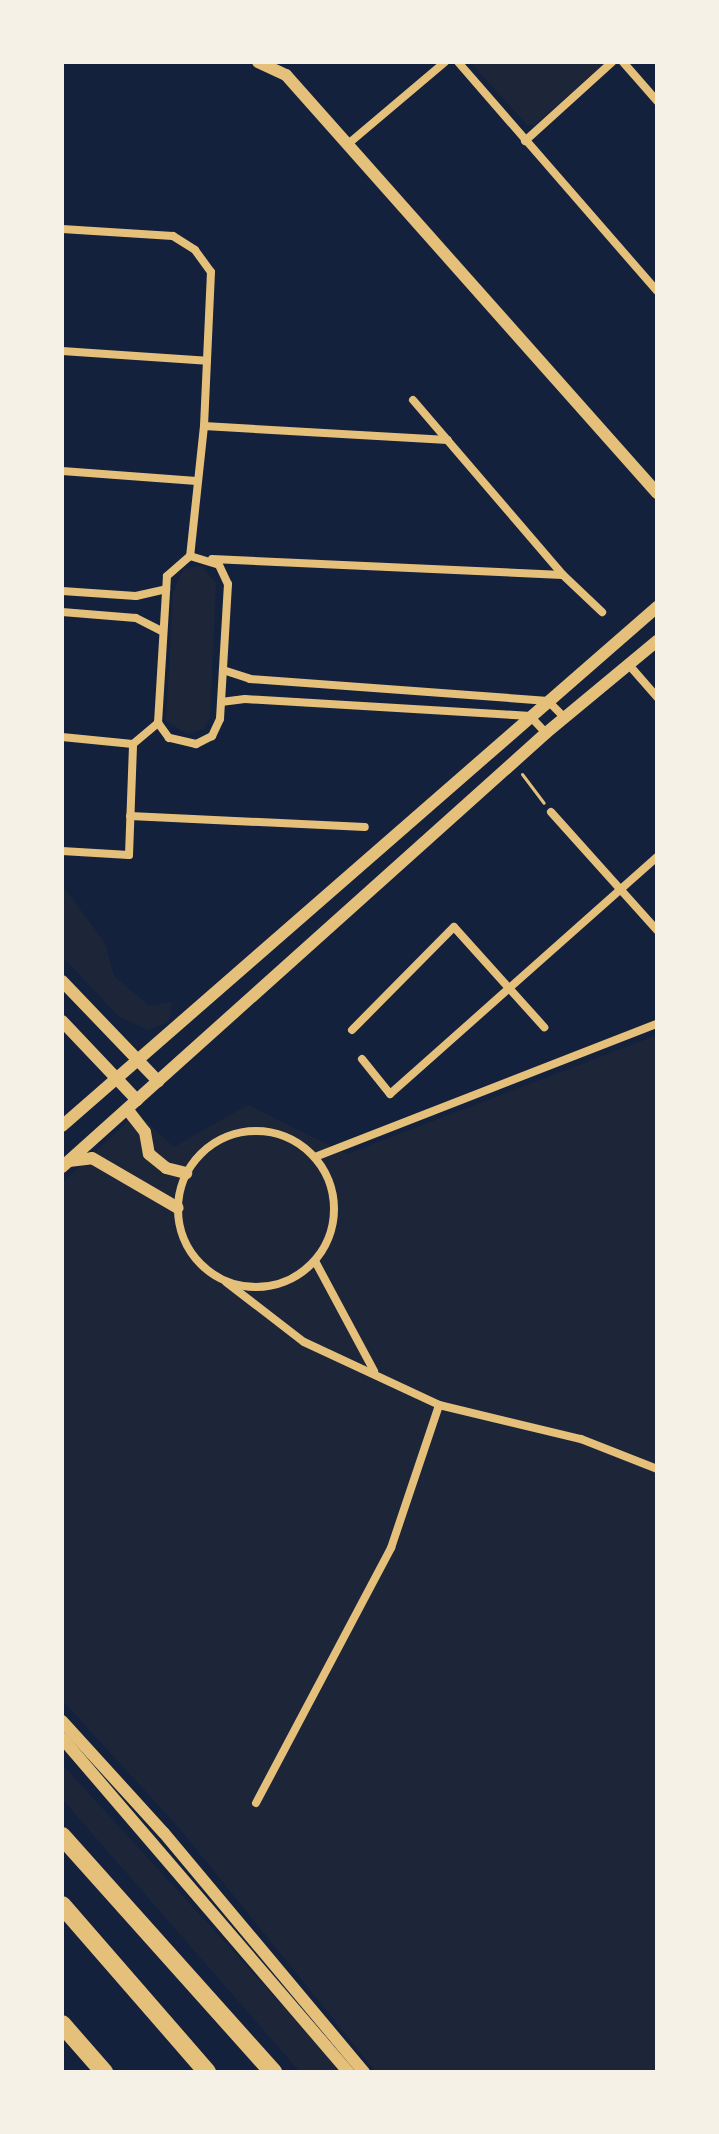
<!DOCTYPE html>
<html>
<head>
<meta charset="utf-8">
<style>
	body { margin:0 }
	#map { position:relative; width:719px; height:2134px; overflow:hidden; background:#14213d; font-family:"DejaVu Sans",sans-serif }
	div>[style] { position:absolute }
	.green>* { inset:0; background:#1d2539 }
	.path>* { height:3px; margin:-1.5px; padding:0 1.5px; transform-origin:1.5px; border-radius:1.5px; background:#e5c07b }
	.minor>* { height:8px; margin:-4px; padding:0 4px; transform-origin:4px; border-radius:4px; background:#e5c07b }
	.minor>.ring { margin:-4px; padding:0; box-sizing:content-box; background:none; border:8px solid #e5c07b; border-radius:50% }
	.tertiary>* { height:12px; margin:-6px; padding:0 6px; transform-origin:6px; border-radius:6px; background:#e5c07b }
	.motorway>* { height:18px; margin:-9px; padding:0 9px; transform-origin:9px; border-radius:9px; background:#e5c07b }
	span { translate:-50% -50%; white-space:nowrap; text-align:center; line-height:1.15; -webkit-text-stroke:7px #f6f1e7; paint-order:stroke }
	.frame { position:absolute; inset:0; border:64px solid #f6f1e7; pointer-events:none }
</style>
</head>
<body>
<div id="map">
	<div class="green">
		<i style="clip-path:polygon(470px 62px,606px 62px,535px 125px,527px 125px)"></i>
		<i style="clip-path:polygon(202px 566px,216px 583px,210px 718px,204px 729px,187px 734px,166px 721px,173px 593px,183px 569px)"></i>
		<i style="clip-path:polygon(62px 885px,105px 943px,114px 976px,149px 1006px,172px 1002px,169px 1022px,148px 1030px,118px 1016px,62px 956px)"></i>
		<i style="clip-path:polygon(657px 1035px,657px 2072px,376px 2072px,180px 1829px,62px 1700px,62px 1183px,137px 1113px,174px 1147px,248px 1105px,347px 1154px)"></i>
		<i style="clip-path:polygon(62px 1764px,328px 2055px,340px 2072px,300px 2072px,62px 1799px)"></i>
	</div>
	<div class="path">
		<i style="left:522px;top:774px;width:36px;rotate:53deg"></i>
	</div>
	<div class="minor">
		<i style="left:458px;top:62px;width:303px;rotate:49deg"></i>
		<i style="left:623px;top:62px;width:52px;rotate:48.9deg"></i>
		<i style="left:525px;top:141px;width:118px;rotate:-42.2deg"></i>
		<i style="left:348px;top:144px;width:127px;rotate:-40.2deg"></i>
		<i style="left:62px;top:229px;width:111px;rotate:3.6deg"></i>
		<i style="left:173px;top:236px;width:26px;rotate:32deg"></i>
		<i style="left:195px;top:250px;width:27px;rotate:54deg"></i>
		<i style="left:211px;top:272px;width:154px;rotate:92.6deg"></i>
		<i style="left:204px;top:426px;width:131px;rotate:96.1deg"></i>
		<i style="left:62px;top:351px;width:145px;rotate:3.9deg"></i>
		<i style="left:413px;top:400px;width:230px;rotate:49.4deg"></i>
		<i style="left:563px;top:575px;width:54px;rotate:43.5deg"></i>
		<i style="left:204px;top:426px;width:244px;rotate:3.3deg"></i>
		<i style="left:62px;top:471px;width:135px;rotate:4.2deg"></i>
		<i style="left:190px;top:556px;width:30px;rotate:17deg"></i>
		<i style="left:219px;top:565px;width:21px;rotate:65deg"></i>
		<i style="left:228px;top:584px;width:135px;rotate:93.4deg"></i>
		<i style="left:220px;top:719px;width:19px;rotate:115deg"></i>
		<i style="left:212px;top:736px;width:18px;rotate:153deg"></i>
		<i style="left:196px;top:744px;width:28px;rotate:-167deg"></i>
		<i style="left:169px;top:738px;width:19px;rotate:-126deg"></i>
		<i style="left:158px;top:723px;width:147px;rotate:-86.5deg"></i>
		<i style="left:167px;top:576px;width:30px;rotate:-41deg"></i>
		<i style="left:212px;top:559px;width:351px;rotate:2.6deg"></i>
		<i style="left:62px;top:591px;width:74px;rotate:3.9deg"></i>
		<i style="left:136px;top:596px;width:31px;rotate:-13deg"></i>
		<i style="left:62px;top:612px;width:74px;rotate:4.6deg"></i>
		<i style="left:136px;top:618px;width:29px;rotate:27deg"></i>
		<i style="left:629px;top:665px;width:43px;rotate:48.8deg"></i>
		<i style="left:223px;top:670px;width:28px;rotate:18deg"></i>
		<i style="left:250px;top:679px;width:299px;rotate:4.2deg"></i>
		<i style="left:548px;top:701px;width:24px;rotate:45deg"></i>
		<i style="left:221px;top:702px;width:24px;rotate:-7deg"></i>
		<i style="left:245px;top:699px;width:286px;rotate:3.4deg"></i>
		<i style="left:530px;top:716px;width:23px;rotate:47deg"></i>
		<i style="left:62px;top:737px;width:71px;rotate:5.6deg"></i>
		<i style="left:551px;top:812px;width:159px;rotate:48.1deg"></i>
		<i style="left:130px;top:816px;width:235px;rotate:2.7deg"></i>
		<i style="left:62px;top:851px;width:67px;rotate:3.4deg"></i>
		<i style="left:129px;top:855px;width:111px;rotate:-87.9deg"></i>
		<i style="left:133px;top:744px;width:33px;rotate:-40deg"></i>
		<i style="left:352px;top:1030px;width:145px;rotate:-45.3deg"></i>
		<i style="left:454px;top:927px;width:135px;rotate:48deg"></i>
		<i style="left:362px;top:1059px;width:45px;rotate:51.3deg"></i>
		<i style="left:390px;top:1094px;width:357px;rotate:-41.6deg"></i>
		<i class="ring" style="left:178px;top:1131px;width:148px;height:148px"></i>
		<i style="left:315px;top:1157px;width:367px;rotate:-21.3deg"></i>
		<i style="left:315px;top:1261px;width:125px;rotate:61.8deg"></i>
		<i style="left:226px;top:1282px;width:98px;rotate:37.6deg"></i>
		<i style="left:304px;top:1342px;width:149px;rotate:25deg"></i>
		<i style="left:439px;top:1405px;width:146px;rotate:13.5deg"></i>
		<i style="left:581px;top:1439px;width:82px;rotate:21.5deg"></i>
		<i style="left:256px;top:1803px;width:289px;rotate:-62.1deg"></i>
		<i style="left:391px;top:1548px;width:151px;rotate:-71.4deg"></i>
	</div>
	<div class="tertiary">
		<i style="left:258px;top:62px;width:31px;rotate:25deg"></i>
		<i style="left:286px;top:75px;width:559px;rotate:48.41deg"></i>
		<i style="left:62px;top:981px;width:139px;rotate:46.2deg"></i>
		<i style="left:62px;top:1021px;width:109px;rotate:46.5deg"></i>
		<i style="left:127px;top:1109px;width:29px;rotate:52deg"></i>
		<i style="left:145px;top:1132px;width:22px;rotate:80deg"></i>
		<i style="left:149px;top:1154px;width:22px;rotate:39deg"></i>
		<i style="left:166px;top:1168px;width:21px;rotate:14deg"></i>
		<i style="left:62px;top:1126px;width:790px;rotate:-41.1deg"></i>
		<i style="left:69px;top:1161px;width:23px;rotate:-7deg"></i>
		<i style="left:92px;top:1158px;width:99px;rotate:30.2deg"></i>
		<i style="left:62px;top:1167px;width:650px;rotate:-41.88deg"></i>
		<i style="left:546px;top:733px;width:144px;rotate:-39.7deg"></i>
		<i style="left:62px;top:1721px;width:151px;rotate:47.7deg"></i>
		<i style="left:164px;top:1833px;width:312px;rotate:50.1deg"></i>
		<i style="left:62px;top:1738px;width:440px;rotate:49.4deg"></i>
	</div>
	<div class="motorway">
		<i style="left:62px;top:1836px;width:317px;rotate:48.2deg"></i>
		<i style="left:62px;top:1905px;width:221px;rotate:49deg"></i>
		<i style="left:62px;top:2024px;width:64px;rotate:48.8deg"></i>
	</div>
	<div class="frame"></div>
</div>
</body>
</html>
